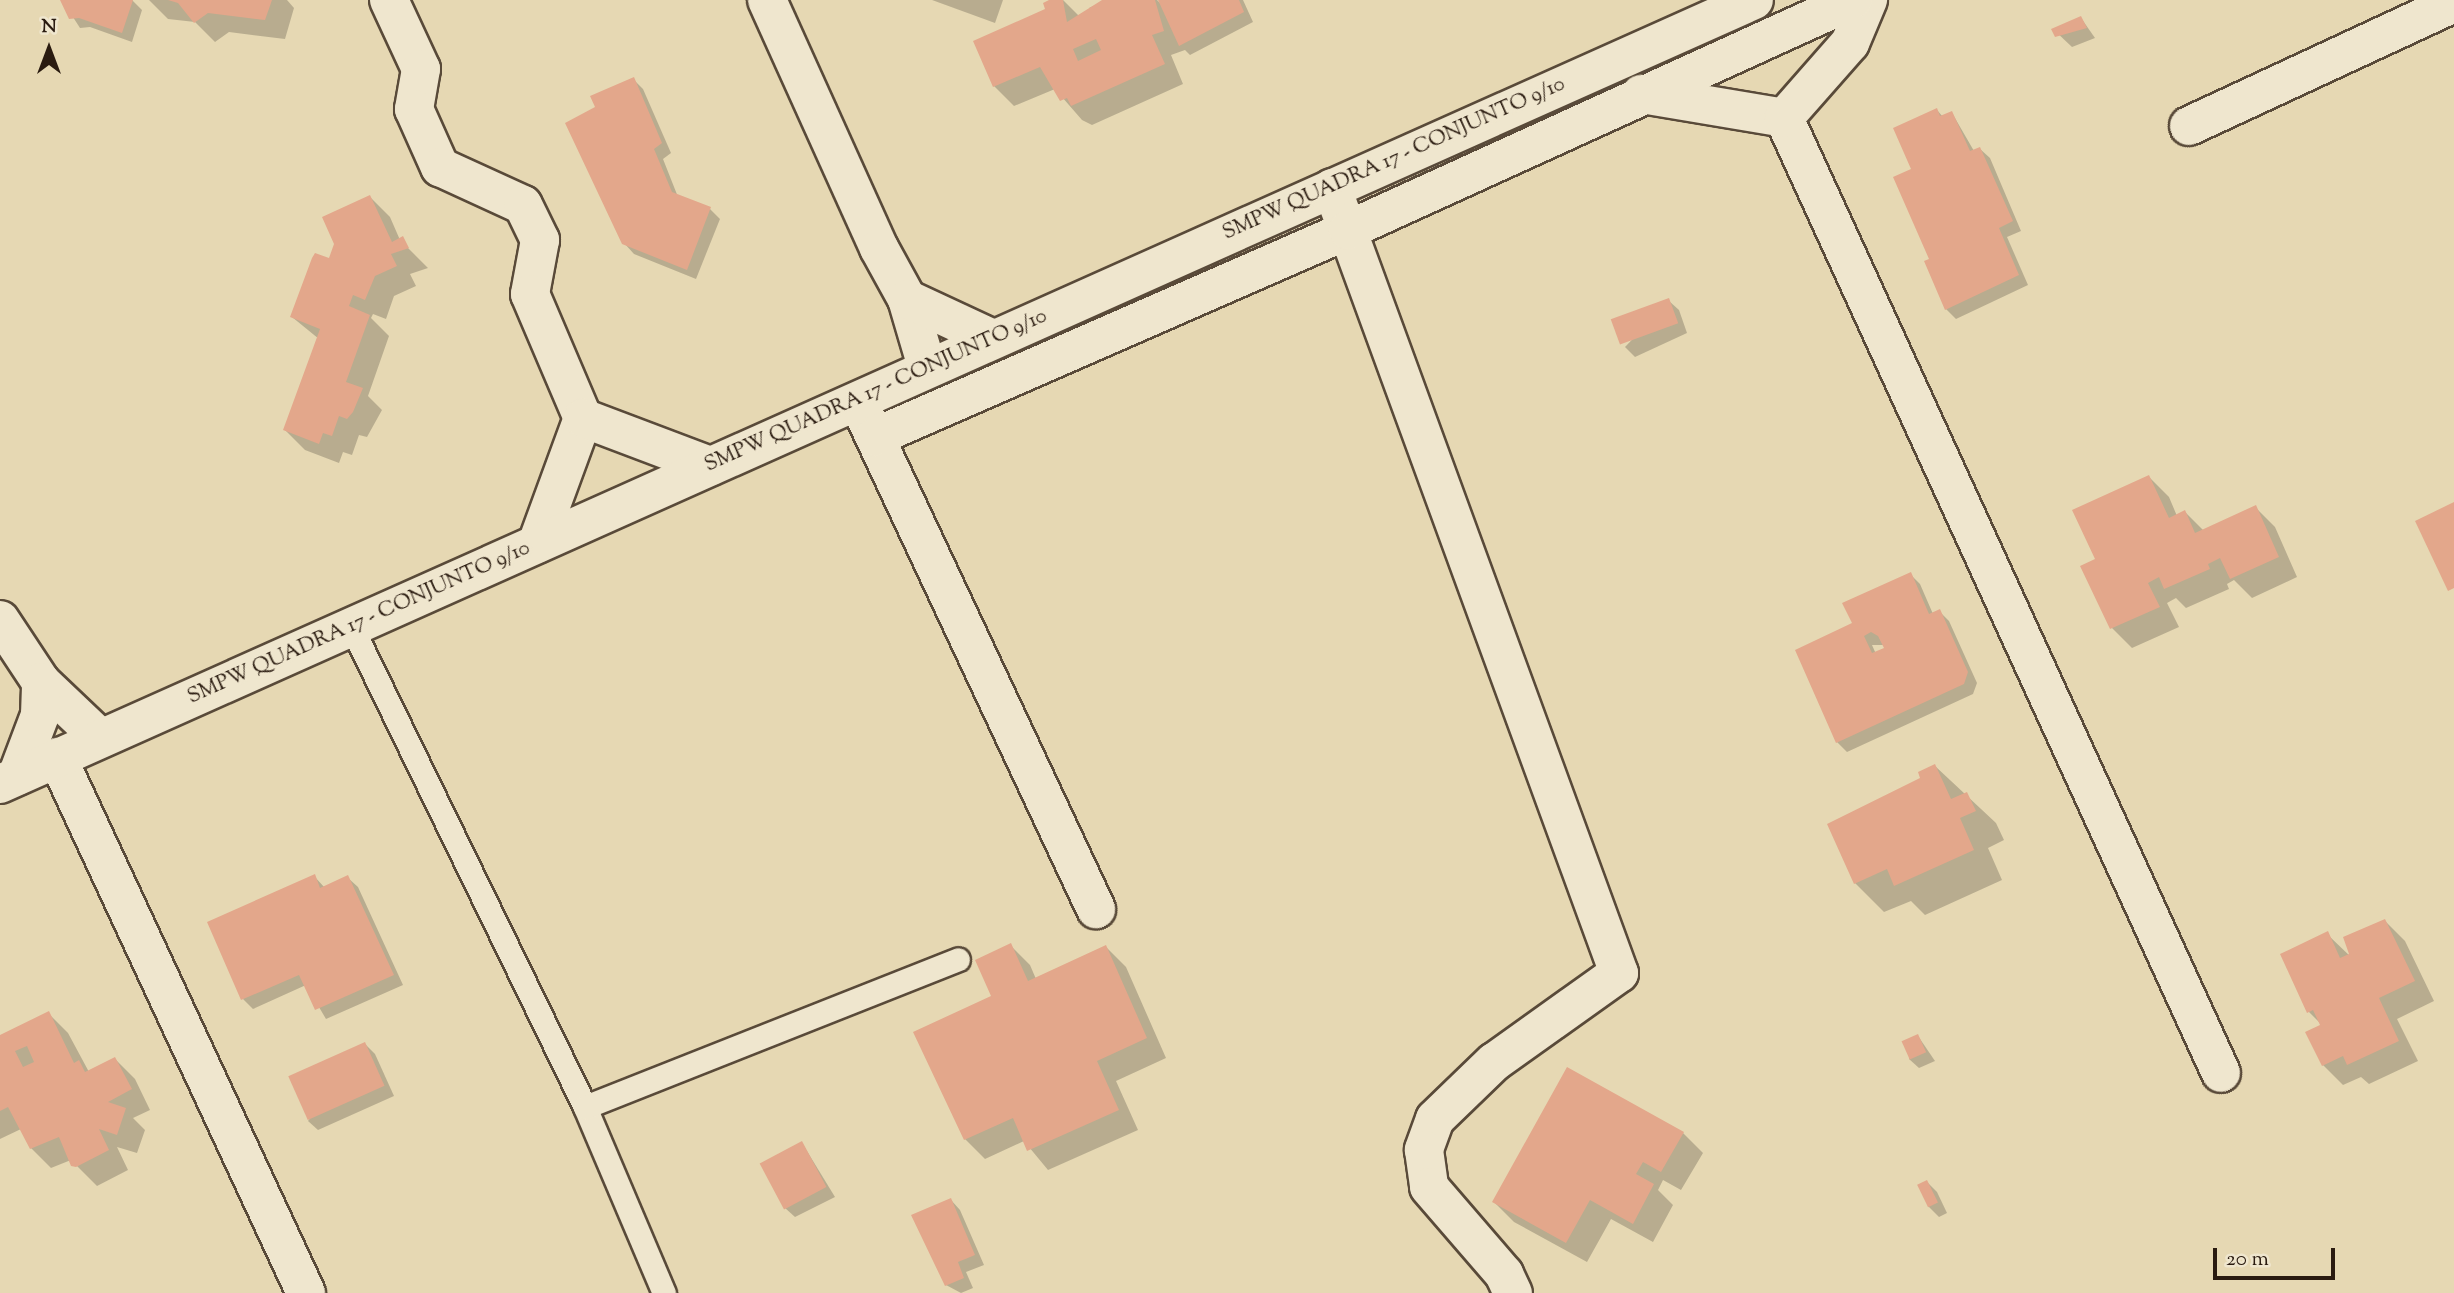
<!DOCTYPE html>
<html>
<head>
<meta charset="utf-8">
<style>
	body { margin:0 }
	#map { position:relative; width:2454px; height:1293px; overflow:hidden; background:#e6d8b3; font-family:"Sorts Mill Goudy",serif }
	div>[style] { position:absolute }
	.shadow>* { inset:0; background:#0003 }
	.building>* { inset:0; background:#e3a78b; transform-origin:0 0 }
	.roads { filter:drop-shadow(2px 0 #594a39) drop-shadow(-2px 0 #594a39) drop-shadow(0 2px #594a39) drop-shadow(0 -2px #594a39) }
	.lane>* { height:23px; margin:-11.5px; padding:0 11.5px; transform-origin:11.5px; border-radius:11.5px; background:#efe6ce }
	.street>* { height:38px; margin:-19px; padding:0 19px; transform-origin:19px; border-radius:19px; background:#efe6ce }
	.secondary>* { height:38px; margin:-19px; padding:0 19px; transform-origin:19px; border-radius:19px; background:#efe6ce }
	span { translate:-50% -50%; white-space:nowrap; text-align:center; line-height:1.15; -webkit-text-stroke:6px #efe6ce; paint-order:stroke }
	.street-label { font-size:21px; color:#2a1b10 }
	.north { position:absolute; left:14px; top:14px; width:70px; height:70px; -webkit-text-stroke:5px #efe6ce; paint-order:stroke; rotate:0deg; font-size:19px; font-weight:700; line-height:28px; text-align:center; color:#2a1b10 }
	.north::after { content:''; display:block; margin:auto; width:24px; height:32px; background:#2a1b10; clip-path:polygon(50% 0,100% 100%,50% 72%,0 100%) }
	.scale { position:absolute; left:2213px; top:1248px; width:122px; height:32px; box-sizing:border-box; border:4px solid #2a1b10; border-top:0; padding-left:9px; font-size:21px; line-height:24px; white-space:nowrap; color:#2a1b10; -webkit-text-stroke:5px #efe6ce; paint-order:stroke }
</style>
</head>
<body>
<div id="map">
	<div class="shadow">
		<i style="clip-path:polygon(62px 0,132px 0,142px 10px,132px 42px,90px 27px,80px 28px)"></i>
		<i style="clip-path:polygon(149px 0,287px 0,294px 8px,285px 39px,229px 32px,215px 42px,195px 22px,168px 19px)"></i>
		<i style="clip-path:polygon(932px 0,1003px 0,995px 23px)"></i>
		<i style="clip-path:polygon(1053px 0,1063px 0,1081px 18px,1091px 13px,1089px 8px,1107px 0,1157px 0,1163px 6px,1161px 0,1243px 0,1253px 22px,1190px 55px,1185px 50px,1171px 55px,1183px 84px,1092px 125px,1082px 120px,1055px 89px,1014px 106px,994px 86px)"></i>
		<i style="clip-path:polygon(2081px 18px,2095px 38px,2072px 47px,2054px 30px)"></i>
		<i style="clip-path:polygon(633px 79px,643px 89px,671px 153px,663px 159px,678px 197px,710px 209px,720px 219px,696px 279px,634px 254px,624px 243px,598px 108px)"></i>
		<i style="clip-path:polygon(1937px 110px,1943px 117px,1952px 113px,1974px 151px,1980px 149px,1990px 158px,2021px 231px,2007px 237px,2028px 285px,1956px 319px,1946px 309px,1931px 260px,1913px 170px)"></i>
		<i style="clip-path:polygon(370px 197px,390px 217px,400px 240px,428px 268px,410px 274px,416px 286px,394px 296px,386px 319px,373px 314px,371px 318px,389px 336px,368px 396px,382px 410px,367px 437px,359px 435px,352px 455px,343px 452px,339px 463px,305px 450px,285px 430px,319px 339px,292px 317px)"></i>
		<i style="clip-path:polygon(1669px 301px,1679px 310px,1687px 333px,1635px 357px,1625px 347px)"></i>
		<i style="clip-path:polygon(2149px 477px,2169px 497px,2177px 516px,2185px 512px,2204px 531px,2255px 507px,2275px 527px,2297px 577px,2252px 598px,2234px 580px,2227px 584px,2229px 589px,2186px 608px,2176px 598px,2167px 603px,2179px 627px,2132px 648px,2112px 628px,2097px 560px)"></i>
		<i style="clip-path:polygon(evenodd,1911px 575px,1920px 584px,1933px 614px,1939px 611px,1949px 621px,1977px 683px,1973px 694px,1847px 752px,1837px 742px,1854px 624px,1911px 575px,1872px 645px,1885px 645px,1887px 649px,1876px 654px,1872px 645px)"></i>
		<i style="clip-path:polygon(1935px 766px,1996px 823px,2004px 840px,1988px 848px,2002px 880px,1925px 915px,1911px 901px,1884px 912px,1855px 883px)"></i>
		<i style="clip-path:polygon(314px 876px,325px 888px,348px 878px,358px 887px,403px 985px,326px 1019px,306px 985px,253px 1009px,243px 999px,209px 923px)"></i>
		<i style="clip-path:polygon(2385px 921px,2405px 941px,2434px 1001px,2397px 1019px,2418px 1061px,2369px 1084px,2361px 1077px,2343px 1085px,2323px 1065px,2323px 1026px,2309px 1012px,2282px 955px,2327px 934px,2353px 959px)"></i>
		<i style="clip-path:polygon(1010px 945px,1030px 965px,1036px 979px,1106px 947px,1126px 967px,1166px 1058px,1116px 1081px,1138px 1130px,1048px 1170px,1024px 1141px,985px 1159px,965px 1139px,993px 997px)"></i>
		<i style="clip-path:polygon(48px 1013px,68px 1033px,89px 1072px,115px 1059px,135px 1079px,150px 1110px,133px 1118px,145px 1130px,137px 1153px,117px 1147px,128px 1170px,97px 1186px,71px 1160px,51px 1168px,31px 1148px,21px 1129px,0 1139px,0 1037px)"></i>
		<i style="clip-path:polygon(1918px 1036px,1935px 1061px,1919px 1068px,1909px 1059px)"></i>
		<i style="clip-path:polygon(365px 1044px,375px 1054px,394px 1096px,318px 1130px,308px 1121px)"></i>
		<i style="clip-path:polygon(1683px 1133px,1703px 1153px,1681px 1190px,1663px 1180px,1658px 1190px,1673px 1205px,1653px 1242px,1611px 1219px,1587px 1262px,1514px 1222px,1494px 1202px)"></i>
		<i style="clip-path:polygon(802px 1143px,835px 1197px,795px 1217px,785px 1208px)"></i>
		<i style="clip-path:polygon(1927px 1182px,1937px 1192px,1947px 1213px,1939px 1217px,1929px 1207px)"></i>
		<i style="clip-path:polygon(951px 1200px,960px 1210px,984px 1265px,966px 1272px,973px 1288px,961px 1293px,946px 1285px)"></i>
	</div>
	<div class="building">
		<i style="clip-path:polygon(60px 0,133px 0,122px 33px,79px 18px,69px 19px)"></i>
		<i style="clip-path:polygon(168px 0,272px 0,265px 20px,208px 13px,194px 23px,178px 3px)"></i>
		<i style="clip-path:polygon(evenodd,1049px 0,1063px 0,1067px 22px,1102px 0,1155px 0,1164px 31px,1152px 35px,1165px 64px,1071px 106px,1067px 98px,1060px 101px,1040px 67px,993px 87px,973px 41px,1045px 9px,1043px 3px,1049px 0,1096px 39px,1101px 50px,1078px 61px,1073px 49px,1096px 39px)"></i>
		<i style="clip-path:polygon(1158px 0,1239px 0,1244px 12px,1179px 46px)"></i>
		<i style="clip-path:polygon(2081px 16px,2087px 28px,2055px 37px,2051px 29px)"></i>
		<i style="clip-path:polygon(634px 77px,662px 143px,654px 149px,672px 192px,711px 207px,687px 270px,622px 244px,565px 123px,595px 107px,590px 96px)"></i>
		<i style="clip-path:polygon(1937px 108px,1940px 116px,1952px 111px,1970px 151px,1980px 147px,2013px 221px,1999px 228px,2019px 275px,1945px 310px,1924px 261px,1929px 259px,1893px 177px,1911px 169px,1893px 128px)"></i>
		<i style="clip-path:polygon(370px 195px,392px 242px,403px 236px,409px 248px,391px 254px,397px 266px,375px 276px,365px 300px,353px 295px,349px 306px,370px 315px,346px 382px,363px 388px,353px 412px,347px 419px,339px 416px,332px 436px,323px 433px,319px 444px,283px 430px,320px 329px,290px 317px,312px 258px,315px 253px,329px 258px,334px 244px,322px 217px)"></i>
		<i style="left:1669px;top:298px;width:27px;height:62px;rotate:70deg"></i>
		<i style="clip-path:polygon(2149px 475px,2169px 518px,2185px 510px,2195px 533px,2256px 505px,2279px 557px,2230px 579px,2220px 558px,2208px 564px,2210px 569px,2164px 589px,2159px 577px,2148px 583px,2160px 607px,2110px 629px,2080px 566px,2095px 559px,2072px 510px)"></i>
		<i style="clip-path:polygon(2454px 502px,2454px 588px,2448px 591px,2415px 521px)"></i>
		<i style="clip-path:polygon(evenodd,1911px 572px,1929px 614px,1940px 609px,1968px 672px,1964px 684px,1836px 743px,1795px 650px,1852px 623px,1842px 603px,1911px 572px,1871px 632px,1878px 636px,1884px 648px,1872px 653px,1864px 636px,1871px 632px)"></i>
		<i style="clip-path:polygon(1935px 764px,1951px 799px,1967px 792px,1976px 811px,1960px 818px,1974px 850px,1894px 886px,1887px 869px,1854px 884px,1827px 824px,1920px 778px,1918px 772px)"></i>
		<i style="clip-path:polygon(315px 874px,320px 888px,348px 875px,394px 975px,315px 1010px,299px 975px,241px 1000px,207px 922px)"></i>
		<i style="clip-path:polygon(2385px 919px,2415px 981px,2379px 998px,2399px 1041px,2347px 1065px,2343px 1056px,2322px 1066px,2305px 1032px,2320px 1025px,2313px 1010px,2307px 1013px,2280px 954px,2328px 931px,2340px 958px,2349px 954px,2343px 937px)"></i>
		<i style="clip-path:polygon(1011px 943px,1028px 981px,1106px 945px,1147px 1038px,1097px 1061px,1119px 1110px,1027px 1151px,1013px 1118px,964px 1140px,913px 1032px,991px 996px,975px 960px)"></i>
		<i style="clip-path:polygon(evenodd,49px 1011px,74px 1063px,79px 1060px,85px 1072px,115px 1057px,132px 1089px,108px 1102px,126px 1108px,117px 1135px,99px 1129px,109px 1150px,76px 1167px,71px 1166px,59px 1137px,30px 1149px,8px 1107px,0 1111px,0 1035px,49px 1011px,27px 1046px,34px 1062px,23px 1067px,15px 1051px,27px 1046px)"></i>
		<i style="left:1918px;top:1034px;width:20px;height:18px;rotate:66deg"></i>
		<i style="left:365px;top:1042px;width:48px;height:84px;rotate:66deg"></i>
		<i style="clip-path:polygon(1567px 1067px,1684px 1132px,1661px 1172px,1643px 1162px,1636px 1174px,1654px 1184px,1633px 1224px,1590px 1200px,1566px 1243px,1492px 1202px)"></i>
		<i style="left:802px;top:1141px;width:52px;height:48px;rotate:62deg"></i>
		<i style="left:1927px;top:1180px;width:25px;height:11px;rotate:64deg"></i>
		<i style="clip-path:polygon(951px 1198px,975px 1255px,958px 1262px,964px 1278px,945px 1286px,911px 1215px)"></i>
	</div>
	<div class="roads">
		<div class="lane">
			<i style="left:352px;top:628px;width:533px;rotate:64.06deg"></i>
			<i style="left:585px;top:1107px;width:202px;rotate:67deg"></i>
			<i style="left:585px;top:1107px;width:401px;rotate:-21.6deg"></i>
		</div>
		<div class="street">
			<i style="left:389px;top:0;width:76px;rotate:65.1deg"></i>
			<i style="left:421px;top:69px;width:41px;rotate:99.9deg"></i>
			<i style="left:414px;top:109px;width:64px;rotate:65.9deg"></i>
			<i style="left:440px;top:167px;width:91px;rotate:24.6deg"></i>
			<i style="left:523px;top:205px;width:39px;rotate:64deg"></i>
			<i style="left:540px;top:240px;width:55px;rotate:100.5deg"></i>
			<i style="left:530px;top:294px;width:135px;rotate:66.9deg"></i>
			<i style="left:583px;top:418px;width:134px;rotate:110.1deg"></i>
			<i style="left:767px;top:0;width:272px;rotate:65.7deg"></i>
			<i style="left:879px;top:248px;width:58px;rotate:61.2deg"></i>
			<i style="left:907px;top:299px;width:71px;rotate:73.6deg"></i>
			<i style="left:1641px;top:94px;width:145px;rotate:9.5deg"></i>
			<i style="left:1784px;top:118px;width:1050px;rotate:65.41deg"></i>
			<i style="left:1784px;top:118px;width:100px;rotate:-48.7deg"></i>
			<i style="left:1850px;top:43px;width:47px;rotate:-67.3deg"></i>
			<i style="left:2189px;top:126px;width:292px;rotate:-24.9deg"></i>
			<i style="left:1332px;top:188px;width:836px;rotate:69.92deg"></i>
			<i style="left:1619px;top:973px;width:153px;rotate:144.5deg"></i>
			<i style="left:1494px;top:1062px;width:82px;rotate:136deg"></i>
			<i style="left:1435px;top:1119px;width:33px;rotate:110deg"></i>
			<i style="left:1424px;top:1150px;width:37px;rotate:82deg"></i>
			<i style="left:1429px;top:1187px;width:115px;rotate:49.2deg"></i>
			<i style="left:1504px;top:1274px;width:21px;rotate:65deg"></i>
			<i style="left:907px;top:299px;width:93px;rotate:24.9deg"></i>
			<i style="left:864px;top:414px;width:547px;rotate:64.89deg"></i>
			<i style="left:583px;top:418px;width:136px;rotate:20.7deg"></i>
			<i style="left:875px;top:437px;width:516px;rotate:-23.64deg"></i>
			<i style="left:1348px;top:230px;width:555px;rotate:-24.49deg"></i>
			<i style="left:0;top:620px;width:74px;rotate:56.5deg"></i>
			<i style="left:41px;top:682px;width:81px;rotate:43.5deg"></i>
			<i style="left:57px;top:757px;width:591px;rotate:65.08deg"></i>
			<i style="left:17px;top:776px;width:65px;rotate:-69.3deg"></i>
			<i style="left:40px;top:715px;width:33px;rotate:-88deg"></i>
		</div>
		<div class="secondary">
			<i style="left:0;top:784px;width:1921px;rotate:-24.08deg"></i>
		</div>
	</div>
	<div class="street-label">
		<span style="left:1394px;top:159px;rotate:-24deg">SMPW QUADRA 17 - CONJUNTO 9/10</span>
		<span style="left:876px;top:391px;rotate:-24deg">SMPW QUADRA 17 - CONJUNTO 9/10</span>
		<span style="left:359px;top:623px;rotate:-24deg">SMPW QUADRA 17 - CONJUNTO 9/10</span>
	</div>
	<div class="north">N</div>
	<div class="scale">20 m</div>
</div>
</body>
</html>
